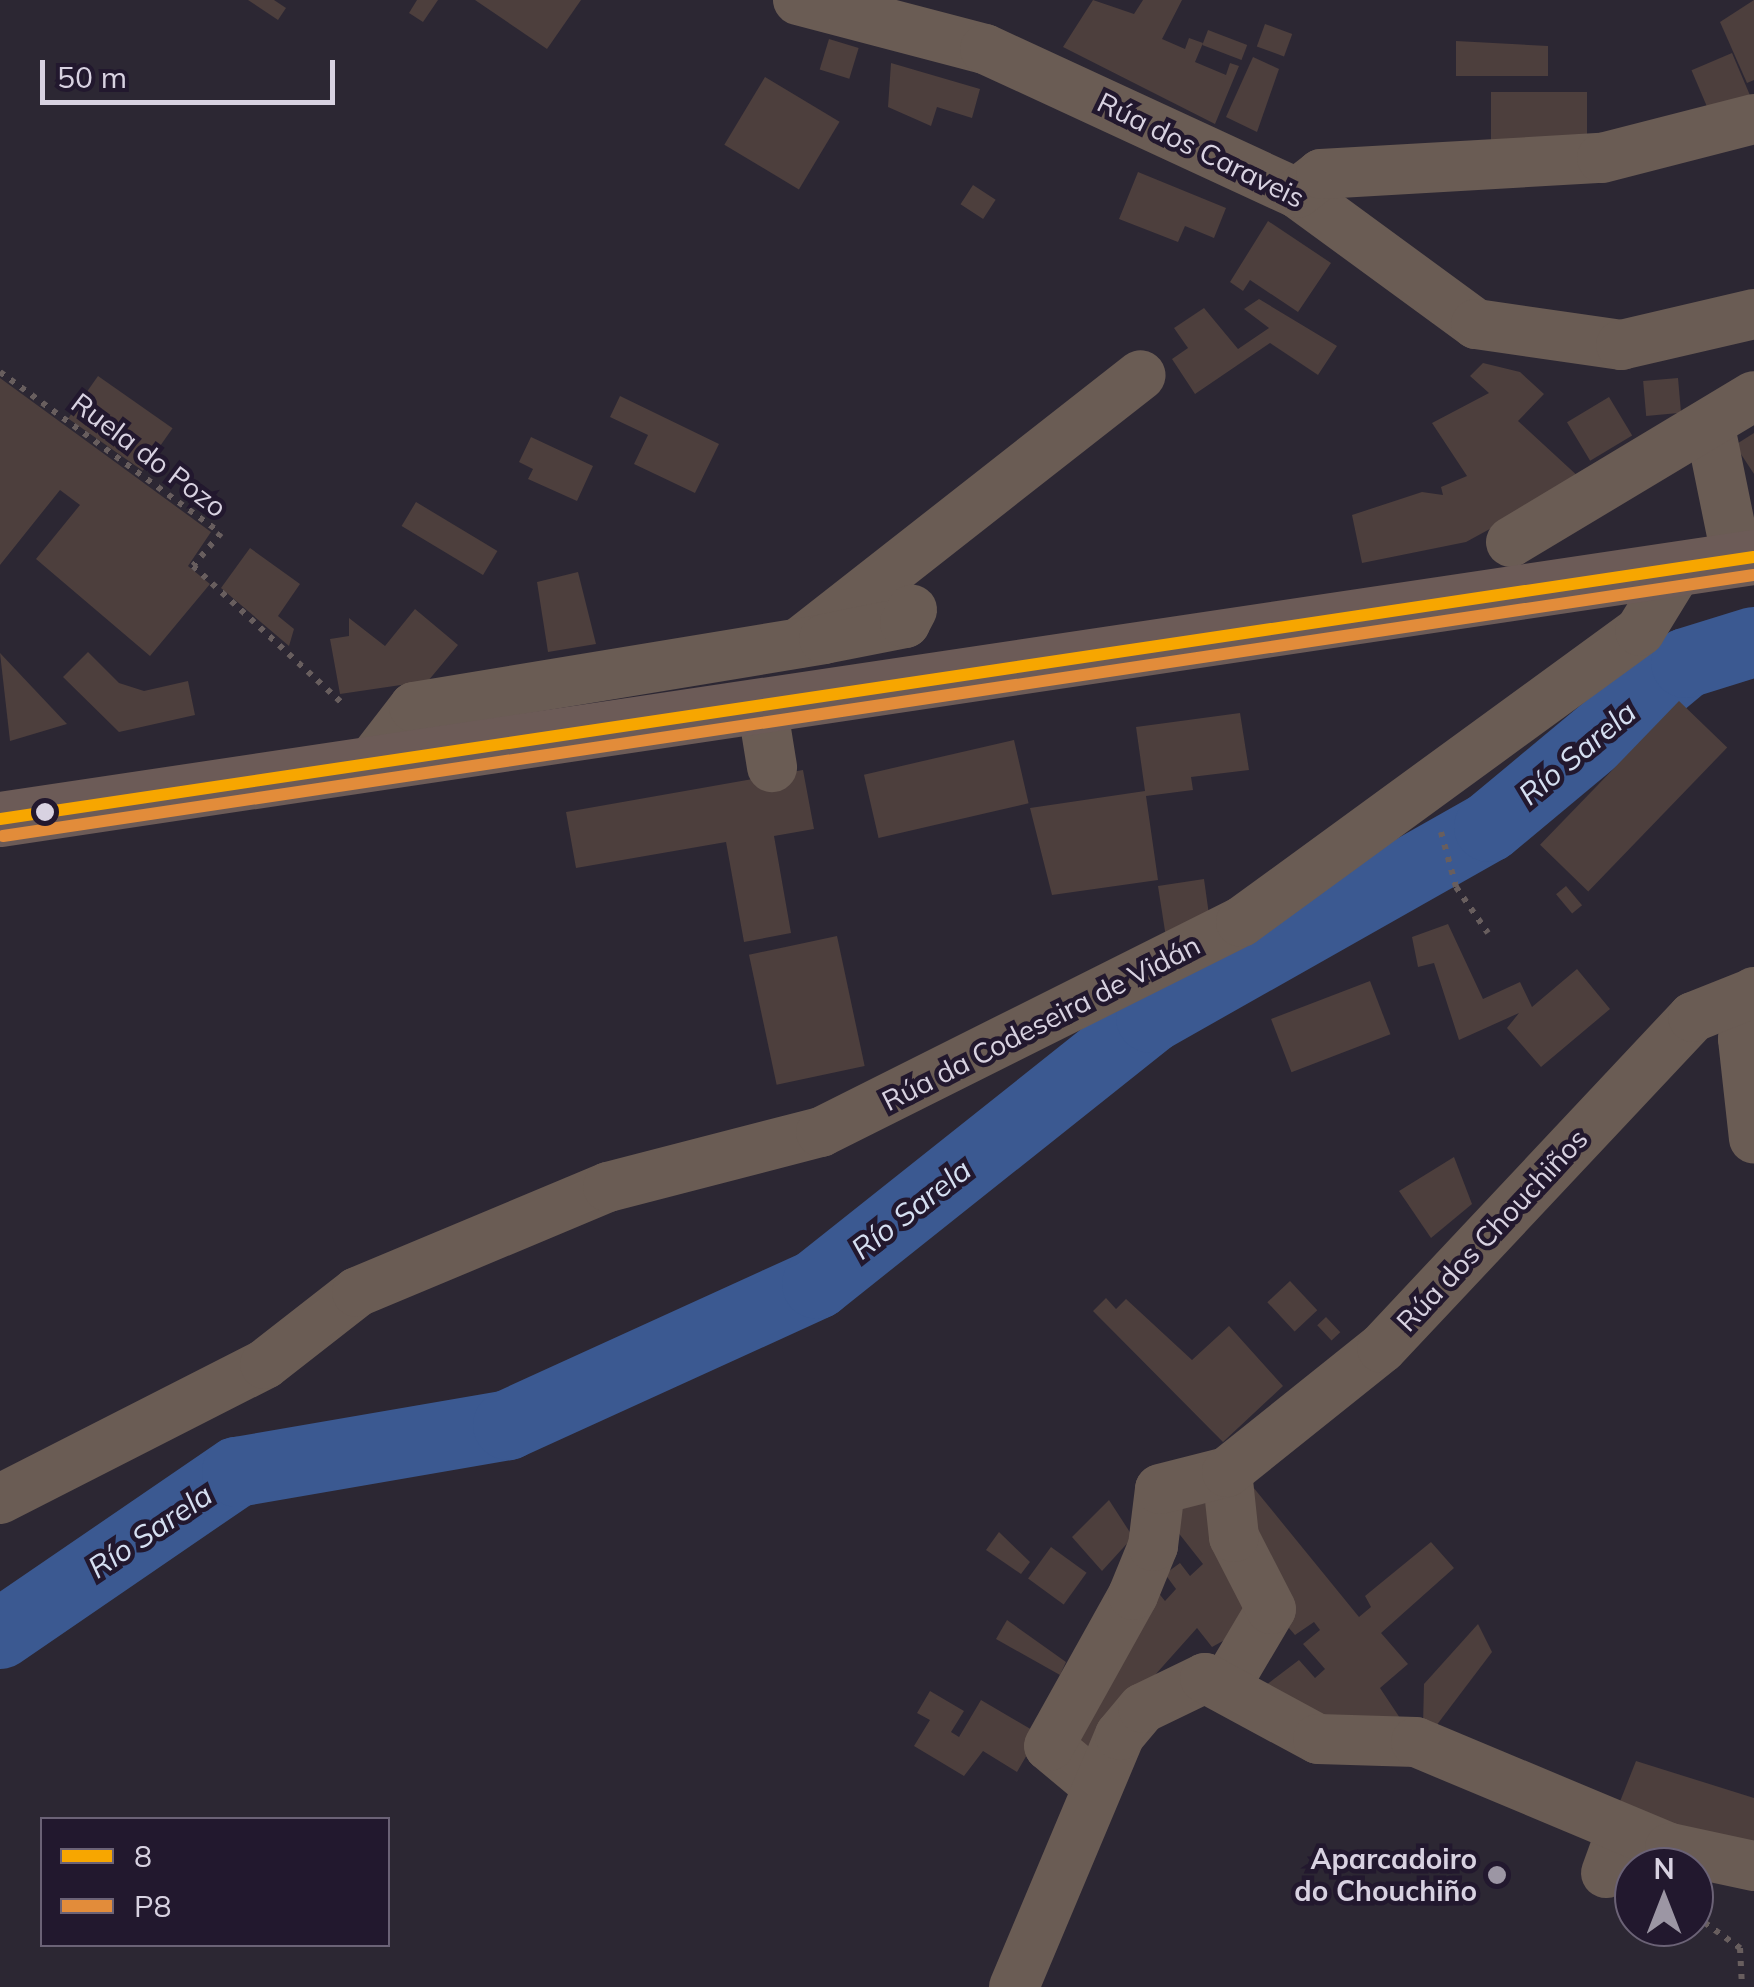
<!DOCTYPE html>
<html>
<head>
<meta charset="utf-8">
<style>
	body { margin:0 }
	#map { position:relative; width:1754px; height:1987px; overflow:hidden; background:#2c2733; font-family:Mulish,sans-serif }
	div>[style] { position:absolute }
	.river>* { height:70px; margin:-35px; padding:0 35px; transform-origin:35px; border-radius:35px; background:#3b5991 }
	.building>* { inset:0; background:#4d3f3d; transform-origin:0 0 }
	.path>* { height:6px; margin-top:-3px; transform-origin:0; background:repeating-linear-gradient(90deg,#685e5e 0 5px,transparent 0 13px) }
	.minor>* { height:50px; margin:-25px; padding:0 25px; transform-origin:25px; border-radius:25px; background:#6a5c54 }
	.major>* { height:55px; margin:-27.5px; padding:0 27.5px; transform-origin:27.5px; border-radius:27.5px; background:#6c5b57 }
	.bus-1>* { height:12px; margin:-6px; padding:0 6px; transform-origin:6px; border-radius:6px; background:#f7a600 }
	.bus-2>* { height:12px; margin:-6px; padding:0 6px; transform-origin:6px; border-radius:6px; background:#e28c3a }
	.dots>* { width:28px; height:28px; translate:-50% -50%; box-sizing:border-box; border:5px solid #22182e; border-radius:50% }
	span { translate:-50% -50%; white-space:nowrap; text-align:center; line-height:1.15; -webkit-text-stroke:9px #22182e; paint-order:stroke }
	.street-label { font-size:28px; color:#d8d2e1 }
	.poi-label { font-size:28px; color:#d8d2e1; font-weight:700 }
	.right { translate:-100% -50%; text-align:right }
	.water-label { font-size:30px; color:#d5dff1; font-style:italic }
	.legend { position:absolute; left:40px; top:1817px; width:350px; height:130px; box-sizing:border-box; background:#22182e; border:2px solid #6b6276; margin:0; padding:12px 18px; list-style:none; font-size:30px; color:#d8d2e1 }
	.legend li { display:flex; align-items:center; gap:20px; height:50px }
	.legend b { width:50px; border:2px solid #6b6276 }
	.north { position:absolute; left:1614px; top:1847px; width:100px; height:100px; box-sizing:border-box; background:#22182e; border:2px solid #6b6276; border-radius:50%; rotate:0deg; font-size:28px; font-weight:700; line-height:40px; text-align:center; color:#d8d2e1 }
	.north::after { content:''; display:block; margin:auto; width:35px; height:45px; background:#9c96a4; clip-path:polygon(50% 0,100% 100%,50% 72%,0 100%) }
	.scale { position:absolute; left:40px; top:60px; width:295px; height:45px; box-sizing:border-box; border:5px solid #d8d2e1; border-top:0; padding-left:12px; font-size:30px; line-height:35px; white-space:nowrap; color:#d8d2e1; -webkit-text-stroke:8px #22182e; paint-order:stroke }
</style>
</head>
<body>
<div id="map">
	<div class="river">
		<i style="left:0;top:1634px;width:287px;rotate:-34.4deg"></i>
		<i style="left:237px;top:1472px;width:275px;rotate:-9.8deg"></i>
		<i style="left:508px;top:1425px;width:340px;rotate:-24.5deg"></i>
		<i style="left:817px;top:1284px;width:427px;rotate:-38.5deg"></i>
		<i style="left:1151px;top:1018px;width:388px;rotate:-29.5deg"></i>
		<i style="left:1489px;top:827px;width:256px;rotate:-39.8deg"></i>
		<i style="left:1686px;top:663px;width:71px;rotate:-17.2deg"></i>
	</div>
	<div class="building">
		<i style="clip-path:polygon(248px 0,274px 0,286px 8px,278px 20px)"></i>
		<i style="clip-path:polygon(417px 0,438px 0,423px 22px,409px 13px)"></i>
		<i style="clip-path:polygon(475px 0,581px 0,547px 49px)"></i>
		<i style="clip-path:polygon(1093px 0,1134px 14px,1143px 0,1182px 0,1162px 39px,1185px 49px,1189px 38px,1203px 43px,1195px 62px,1226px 75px,1230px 63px,1239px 66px,1215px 124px,1063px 47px)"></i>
		<i style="clip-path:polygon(1754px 0,1754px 80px,1747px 83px,1720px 22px)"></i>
		<i style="left:1265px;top:24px;width:29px;height:24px;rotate:20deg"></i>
		<i style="left:1208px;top:30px;width:42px;height:16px;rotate:21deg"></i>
		<i style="left:829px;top:39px;width:31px;height:32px;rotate:17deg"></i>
		<i style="clip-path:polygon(1456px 41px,1548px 46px,1548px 76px,1456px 76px)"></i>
		<i style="left:1732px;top:53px;width:49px;height:44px;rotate:67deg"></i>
		<i style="clip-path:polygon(1253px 57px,1279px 69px,1257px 132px,1226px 117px)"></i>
		<i style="clip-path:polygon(891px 63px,980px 89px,972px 118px,937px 107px,931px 126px,888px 107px)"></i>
		<i style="left:765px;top:77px;width:87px;height:79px;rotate:31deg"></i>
		<i style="left:1587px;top:92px;width:49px;height:96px;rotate:90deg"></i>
		<i style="clip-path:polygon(1138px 172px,1226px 208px,1214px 238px,1185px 226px,1178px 242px,1119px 219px)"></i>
		<i style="left:973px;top:185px;width:27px;height:23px;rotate:33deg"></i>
		<i style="clip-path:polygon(1268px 221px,1331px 263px,1298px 312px,1250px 280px,1243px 291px,1230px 282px)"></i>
		<i style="clip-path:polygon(1259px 299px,1337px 346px,1318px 375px,1270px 343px,1195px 394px,1172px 359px,1188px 348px,1174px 328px,1204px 308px,1238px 349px,1269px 328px,1244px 309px)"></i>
		<i style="clip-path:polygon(1483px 363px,1520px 372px,1544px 394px,1518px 421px,1581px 479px,1466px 542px,1362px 563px,1352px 515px,1422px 492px,1443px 495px,1441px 487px,1467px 476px,1432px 423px,1489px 393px,1470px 376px)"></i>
		<i style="left:98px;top:376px;width:91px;height:52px;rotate:35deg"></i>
		<i style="clip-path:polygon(0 378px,211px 532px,188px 566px,210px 584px,150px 656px,36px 559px,80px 505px,60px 490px,0 565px)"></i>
		<i style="left:1678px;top:378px;width:35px;height:35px;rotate:85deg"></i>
		<i style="clip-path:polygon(620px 396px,719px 444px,695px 493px,634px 464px,648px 435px,610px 417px)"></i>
		<i style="left:1609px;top:397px;width:45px;height:49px;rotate:59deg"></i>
		<i style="clip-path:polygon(1754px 433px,1754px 474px,1735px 445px)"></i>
		<i style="clip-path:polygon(531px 437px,593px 466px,577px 501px,528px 479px,533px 469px,519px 462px)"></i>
		<i style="left:416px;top:502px;width:95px;height:28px;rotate:31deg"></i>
		<i style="clip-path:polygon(250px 548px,300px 584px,278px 616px,294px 629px,289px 646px,221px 588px)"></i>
		<i style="clip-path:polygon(578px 572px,596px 644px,548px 652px,537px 582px)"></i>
		<i style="clip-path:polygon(415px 609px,458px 645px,428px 681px,340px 694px,330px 639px,349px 636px,349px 618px,385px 646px)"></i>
		<i style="clip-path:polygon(88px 652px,119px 683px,144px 691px,188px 681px,195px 715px,119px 732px,63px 677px)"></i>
		<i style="clip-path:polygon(0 653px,67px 724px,10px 741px)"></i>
		<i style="left:1679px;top:701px;width:67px;height:200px;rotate:44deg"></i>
		<i style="clip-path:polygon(1240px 713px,1249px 770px,1191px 777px,1193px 790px,1146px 796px,1158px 880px,1052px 895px,1030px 808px,1145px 791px,1136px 727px)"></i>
		<i style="left:1014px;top:740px;width:65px;height:154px;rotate:77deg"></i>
		<i style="clip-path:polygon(803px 770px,814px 829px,774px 836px,791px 933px,744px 942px,726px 842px,576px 868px,566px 812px)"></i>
		<i style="clip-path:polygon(1204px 879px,1210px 922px,1167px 944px,1158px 886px)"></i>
		<i style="left:1566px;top:886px;width:25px;height:13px;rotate:50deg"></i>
		<i style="clip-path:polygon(1448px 924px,1483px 999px,1520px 982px,1532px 1007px,1577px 969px,1610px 1009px,1541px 1067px,1507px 1028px,1519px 1013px,1459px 1040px,1434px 963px,1418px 967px,1412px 937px)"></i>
		<i style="left:837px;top:936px;width:133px;height:90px;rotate:78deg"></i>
		<i style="left:1370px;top:981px;width:57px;height:106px;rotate:69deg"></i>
		<i style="clip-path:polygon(1454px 1157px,1472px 1204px,1431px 1238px,1399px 1191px)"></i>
		<i style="left:1290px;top:1281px;width:40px;height:31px;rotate:47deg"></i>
		<i style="clip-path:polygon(1106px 1298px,1116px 1309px,1126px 1299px,1192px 1360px,1229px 1326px,1283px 1386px,1223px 1442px,1093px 1311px)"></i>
		<i style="left:1326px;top:1317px;width:21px;height:12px;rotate:47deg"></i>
		<i style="clip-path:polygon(1253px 1487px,1359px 1617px,1371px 1607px,1365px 1596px,1431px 1542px,1454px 1568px,1381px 1633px,1408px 1664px,1380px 1688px,1406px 1727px,1336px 1732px,1258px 1691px,1299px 1660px,1315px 1678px,1325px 1669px,1303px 1644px,1320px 1630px,1314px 1622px,1295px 1635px,1276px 1613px,1254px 1554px)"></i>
		<i style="clip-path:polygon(1109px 1500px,1133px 1537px,1102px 1571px,1072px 1537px)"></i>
		<i style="clip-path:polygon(1220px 1502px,1252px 1625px,1212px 1647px,1197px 1628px,1088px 1750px,1066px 1736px,1153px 1586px,1165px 1601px,1176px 1589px,1165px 1574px,1180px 1563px,1190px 1576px,1203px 1564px,1158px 1507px)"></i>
		<i style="clip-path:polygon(999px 1532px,1030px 1562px,1021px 1574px,986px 1550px)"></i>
		<i style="left:1051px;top:1547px;width:44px;height:39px;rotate:36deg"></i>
		<i style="clip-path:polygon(1007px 1620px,1066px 1662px,1060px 1675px,996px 1639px)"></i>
		<i style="clip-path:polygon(1478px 1624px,1492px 1652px,1436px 1726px,1423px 1726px,1424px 1684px)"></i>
		<i style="clip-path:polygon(930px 1691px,964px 1711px,951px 1732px,959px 1737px,981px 1700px,1039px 1734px,1017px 1772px,983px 1751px,964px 1776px,914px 1746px,930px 1720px,917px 1713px)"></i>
		<i style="clip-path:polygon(1636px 1761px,1754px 1798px,1754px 1847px,1732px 1850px,1619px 1804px)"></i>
	</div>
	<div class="path">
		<i style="left:0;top:372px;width:273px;rotate:36.1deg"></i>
		<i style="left:221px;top:533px;width:43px;rotate:130.3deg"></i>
		<i style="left:193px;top:566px;width:205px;rotate:42.6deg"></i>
		<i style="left:1441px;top:832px;width:57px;rotate:74.7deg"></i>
		<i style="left:1456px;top:887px;width:56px;rotate:55.2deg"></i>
		<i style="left:1694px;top:1915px;width:57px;rotate:35.7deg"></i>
		<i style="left:1740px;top:1948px;width:39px;rotate:87deg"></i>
	</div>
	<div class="minor">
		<i style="left:798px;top:0;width:193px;rotate:14.7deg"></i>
		<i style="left:985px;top:49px;width:344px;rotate:24.8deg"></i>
		<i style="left:1297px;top:193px;width:222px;rotate:36.2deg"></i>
		<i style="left:1476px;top:324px;width:147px;rotate:8.2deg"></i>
		<i style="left:1621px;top:345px;width:137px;rotate:-13.1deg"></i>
		<i style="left:1297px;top:193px;width:31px;rotate:-38deg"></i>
		<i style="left:1321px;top:174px;width:281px;rotate:-3.3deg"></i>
		<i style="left:1602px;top:158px;width:157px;rotate:-14.4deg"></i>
		<i style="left:1710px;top:427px;width:136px;rotate:78.5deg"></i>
		<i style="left:1511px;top:542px;width:283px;rotate:-31deg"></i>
		<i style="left:799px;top:643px;width:434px;rotate:-38.1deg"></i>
		<i style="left:762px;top:705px;width:63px;rotate:80.8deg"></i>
		<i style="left:370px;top:764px;width:72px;rotate:-52.3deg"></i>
		<i style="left:414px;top:707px;width:416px;rotate:-9.4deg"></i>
		<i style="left:824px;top:639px;width:83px;rotate:-11.2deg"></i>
		<i style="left:905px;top:623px;width:15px;rotate:-62deg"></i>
		<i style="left:1754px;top:992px;width:48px;rotate:103.2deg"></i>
		<i style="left:1743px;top:1039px;width:100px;rotate:83.7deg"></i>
		<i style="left:0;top:1499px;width:297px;rotate:-27deg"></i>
		<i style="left:265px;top:1364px;width:117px;rotate:-38deg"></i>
		<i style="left:357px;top:1292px;width:272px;rotate:-22.7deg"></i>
		<i style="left:608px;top:1187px;width:220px;rotate:-14.5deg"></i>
		<i style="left:821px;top:1132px;width:470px;rotate:-26.6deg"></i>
		<i style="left:1241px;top:922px;width:494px;rotate:-36.1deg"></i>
		<i style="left:1640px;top:631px;width:73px;rotate:-58.5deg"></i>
		<i style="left:1226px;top:1685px;width:88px;rotate:-59.4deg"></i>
		<i style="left:1271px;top:1609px;width:81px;rotate:-117.2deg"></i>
		<i style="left:1234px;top:1537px;width:65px;rotate:-96.1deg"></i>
		<i style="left:1097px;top:1786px;width:62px;rotate:-140.2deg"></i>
		<i style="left:1049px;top:1746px;width:173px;rotate:-60.9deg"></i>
		<i style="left:1133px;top:1595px;width:53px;rotate:-67.8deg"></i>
		<i style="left:1153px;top:1546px;width:57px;rotate:-83deg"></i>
		<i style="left:1160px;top:1489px;width:69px;rotate:-14.2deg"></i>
		<i style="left:1227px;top:1472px;width:198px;rotate:-38.7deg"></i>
		<i style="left:1382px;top:1348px;width:454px;rotate:-46.8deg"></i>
		<i style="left:1693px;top:1017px;width:65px;rotate:-21.8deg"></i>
		<i style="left:1606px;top:1873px;width:47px;rotate:-70deg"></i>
		<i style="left:1014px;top:1987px;width:273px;rotate:-67.2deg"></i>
		<i style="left:1120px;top:1735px;width:35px;rotate:-50deg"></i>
		<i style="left:1143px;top:1708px;width:69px;rotate:-25.8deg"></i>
		<i style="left:1205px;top:1678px;width:128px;rotate:28.4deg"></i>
		<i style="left:1318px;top:1739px;width:98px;rotate:1.8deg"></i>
		<i style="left:1416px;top:1742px;width:275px;rotate:22.7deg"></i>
		<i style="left:1670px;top:1848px;width:86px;rotate:12.1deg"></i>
	</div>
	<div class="major">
		<i style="left:0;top:819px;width:1773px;rotate:-8.5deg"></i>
	</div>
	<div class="bus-1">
		<i style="left:0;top:819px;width:1773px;rotate:-8.5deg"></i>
	</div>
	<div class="bus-2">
		<i style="left:3px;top:836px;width:1770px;rotate:-8.48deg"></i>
	</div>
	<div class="dots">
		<i style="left:45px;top:812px;background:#d8d2e1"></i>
		<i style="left:1497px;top:1875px;background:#9c96a4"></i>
	</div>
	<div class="street-label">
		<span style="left:1201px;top:150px;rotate:26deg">Rúa dos Caraveis</span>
		<span style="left:149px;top:455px;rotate:37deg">Ruela do Pozo</span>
		<span style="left:1041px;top:1023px;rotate:-27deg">Rúa da Codeseira de Vidán</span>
		<span style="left:1492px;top:1230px;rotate:-47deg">Rúa dos Chouchiños</span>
	</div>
	<div class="poi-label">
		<span class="right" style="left:1477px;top:1875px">Aparcadoiro<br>do Chouchiño</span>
	</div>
	<div class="water-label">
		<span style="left:1577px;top:753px;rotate:-40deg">Río Sarela</span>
		<span style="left:911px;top:1209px;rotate:-38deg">Río Sarela</span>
		<span style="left:150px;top:1531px;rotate:-34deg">Río Sarela</span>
	</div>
	<ul class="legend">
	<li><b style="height:12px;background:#f7a600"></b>8</li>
	<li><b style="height:12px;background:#e28c3a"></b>P8</li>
	</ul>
	<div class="north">N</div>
	<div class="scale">50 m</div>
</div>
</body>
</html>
